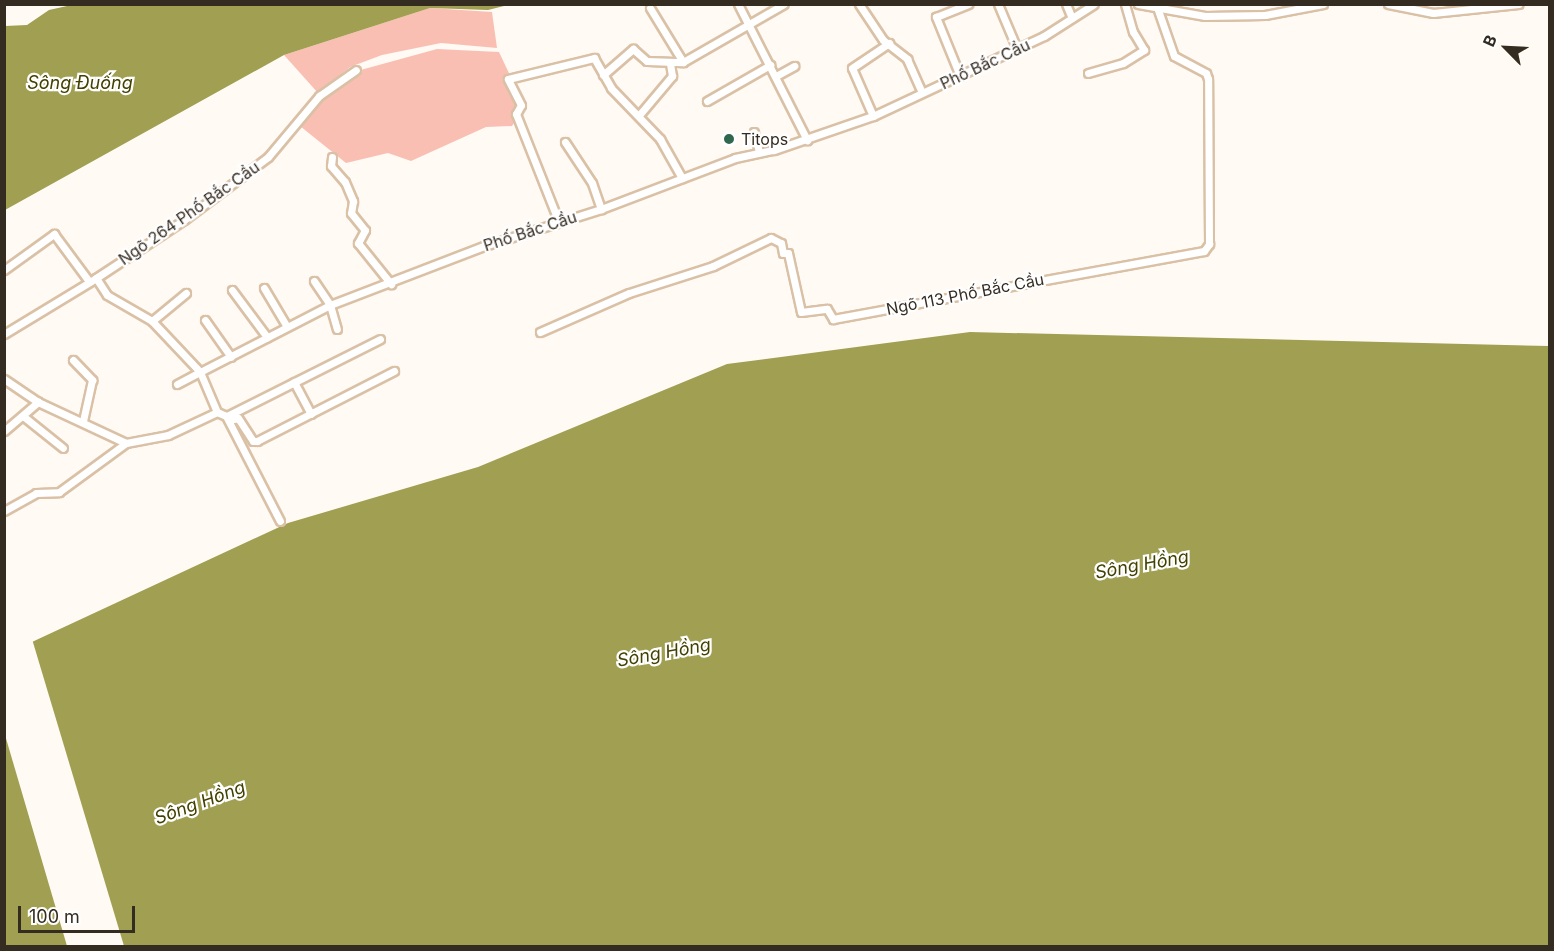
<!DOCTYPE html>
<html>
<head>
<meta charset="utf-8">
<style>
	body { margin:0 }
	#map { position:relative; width:1554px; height:951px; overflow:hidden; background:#fffaf4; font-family:Inter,sans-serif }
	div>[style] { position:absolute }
	.green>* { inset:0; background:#fabfb3 }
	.water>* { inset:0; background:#a19f51 }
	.pier>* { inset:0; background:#fffaf4 }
	.roads { filter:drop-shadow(2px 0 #dac1a6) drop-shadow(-2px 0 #dac1a6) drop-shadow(0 2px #dac1a6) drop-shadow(0 -2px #dac1a6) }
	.minor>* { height:7px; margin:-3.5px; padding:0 3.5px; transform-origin:3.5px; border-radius:3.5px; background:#fff }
	.dots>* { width:16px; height:16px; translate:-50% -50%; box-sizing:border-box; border:3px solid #fff; border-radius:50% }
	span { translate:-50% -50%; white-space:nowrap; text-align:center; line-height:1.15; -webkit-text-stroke:4.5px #fff; paint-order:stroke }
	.street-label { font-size:16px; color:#352c21 }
	.poi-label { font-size:16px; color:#352c21 }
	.left { translate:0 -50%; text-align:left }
	.water-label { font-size:18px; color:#434000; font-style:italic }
	.frame { position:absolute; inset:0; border:6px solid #352c21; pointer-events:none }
	.north { position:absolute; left:1476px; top:18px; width:60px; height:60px; -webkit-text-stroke:4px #fff; paint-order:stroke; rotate:294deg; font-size:16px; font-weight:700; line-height:24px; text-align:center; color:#352c21 }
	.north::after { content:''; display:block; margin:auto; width:21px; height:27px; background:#352c21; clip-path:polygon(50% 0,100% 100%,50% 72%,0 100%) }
	.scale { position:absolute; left:18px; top:906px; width:117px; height:27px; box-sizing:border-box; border:3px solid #352c21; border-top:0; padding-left:8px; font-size:18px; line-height:21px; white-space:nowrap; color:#352c21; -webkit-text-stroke:4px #fff; paint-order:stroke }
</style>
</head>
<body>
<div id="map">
	<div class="green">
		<i style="clip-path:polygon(430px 8px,492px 12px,497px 48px,441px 43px,382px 55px,350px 67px,318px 93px,284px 55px)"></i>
		<i style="clip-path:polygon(437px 49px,499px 52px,525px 107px,512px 126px,486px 127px,411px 161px,388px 153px,346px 163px,300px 126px,320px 99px,357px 71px)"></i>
	</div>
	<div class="water">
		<i style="clip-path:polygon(76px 4px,508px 4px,508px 5px,488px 10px,430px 8px,284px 55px,5px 210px,5px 26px,27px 25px,49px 10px)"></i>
		<i style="clip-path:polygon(970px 332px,1549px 346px,1549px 946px,5px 946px,4px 655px,288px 523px,478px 467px,727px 364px)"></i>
	</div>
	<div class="pier">
		<i style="clip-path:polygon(32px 639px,124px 946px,67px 946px,5px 735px,4px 651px)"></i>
	</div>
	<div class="roads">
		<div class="minor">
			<i style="left:738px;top:4px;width:153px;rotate:63.1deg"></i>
			<i style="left:859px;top:4px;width:43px;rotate:56.3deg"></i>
			<i style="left:883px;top:40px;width:31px;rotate:38deg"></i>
			<i style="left:907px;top:59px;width:36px;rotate:66deg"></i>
			<i style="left:998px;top:4px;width:49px;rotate:67.1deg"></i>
			<i style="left:1066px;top:4px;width:15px;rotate:67deg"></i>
			<i style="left:1138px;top:4px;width:68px;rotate:10.2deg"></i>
			<i style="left:1205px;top:16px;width:60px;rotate:-1deg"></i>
			<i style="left:1265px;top:15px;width:59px;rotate:-10.7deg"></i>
			<i style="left:1388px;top:4px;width:46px;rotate:11.3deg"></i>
			<i style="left:1433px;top:13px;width:86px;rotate:-6deg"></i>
			<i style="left:650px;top:8px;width:63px;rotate:58.6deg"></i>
			<i style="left:1088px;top:73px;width:36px;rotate:-16deg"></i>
			<i style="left:1123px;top:63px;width:25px;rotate:-32deg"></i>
			<i style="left:1144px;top:50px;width:21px;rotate:-121deg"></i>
			<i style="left:1133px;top:32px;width:29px;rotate:-106deg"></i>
			<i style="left:603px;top:75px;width:40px;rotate:-41deg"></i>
			<i style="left:633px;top:49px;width:18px;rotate:41deg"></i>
			<i style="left:647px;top:61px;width:36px;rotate:2deg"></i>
			<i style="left:683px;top:62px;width:116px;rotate:-29.9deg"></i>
			<i style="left:776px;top:76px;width:21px;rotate:-29deg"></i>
			<i style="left:960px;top:76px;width:64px;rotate:-112.1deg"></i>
			<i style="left:936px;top:17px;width:35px;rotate:-22deg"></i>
			<i style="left:707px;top:101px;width:73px;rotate:-29.7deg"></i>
			<i style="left:640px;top:114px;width:50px;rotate:-49.9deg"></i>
			<i style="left:672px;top:76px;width:13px;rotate:-99deg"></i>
			<i style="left:873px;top:116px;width:52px;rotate:-113.6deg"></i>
			<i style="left:852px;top:68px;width:45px;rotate:-34deg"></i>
			<i style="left:754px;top:132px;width:21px;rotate:76deg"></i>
			<i style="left:565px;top:142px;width:49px;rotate:56.6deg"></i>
			<i style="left:592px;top:183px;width:28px;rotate:71deg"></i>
			<i style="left:332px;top:157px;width:9px;rotate:96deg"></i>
			<i style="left:331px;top:166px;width:21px;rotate:49deg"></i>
			<i style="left:345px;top:182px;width:21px;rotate:67deg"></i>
			<i style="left:353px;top:201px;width:12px;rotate:99deg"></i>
			<i style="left:351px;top:213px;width:22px;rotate:51deg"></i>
			<i style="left:365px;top:230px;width:15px;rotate:118deg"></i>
			<i style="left:358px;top:243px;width:53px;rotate:51.2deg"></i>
			<i style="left:558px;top:220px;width:114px;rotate:-111.6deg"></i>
			<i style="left:516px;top:114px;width:10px;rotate:-61deg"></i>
			<i style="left:521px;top:105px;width:29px;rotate:-117deg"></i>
			<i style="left:508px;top:79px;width:89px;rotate:-13.7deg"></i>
			<i style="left:594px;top:58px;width:34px;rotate:60deg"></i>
			<i style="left:611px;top:88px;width:71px;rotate:46.1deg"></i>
			<i style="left:660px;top:139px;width:45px;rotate:60.6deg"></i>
			<i style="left:4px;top:270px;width:62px;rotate:-35.8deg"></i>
			<i style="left:54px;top:234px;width:57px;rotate:53.5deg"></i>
			<i style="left:96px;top:278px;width:105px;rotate:-33.4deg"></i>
			<i style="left:184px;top:220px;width:105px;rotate:-36.9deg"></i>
			<i style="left:268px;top:157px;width:80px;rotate:-50.1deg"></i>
			<i style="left:319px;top:96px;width:45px;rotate:-35.1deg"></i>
			<i style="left:314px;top:281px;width:29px;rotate:56deg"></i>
			<i style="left:330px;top:305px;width:25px;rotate:74deg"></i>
			<i style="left:264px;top:288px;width:43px;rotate:59.3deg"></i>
			<i style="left:232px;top:290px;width:59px;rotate:53.3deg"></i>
			<i style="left:205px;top:320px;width:45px;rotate:54.9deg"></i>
			<i style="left:152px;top:321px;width:44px;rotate:-39.5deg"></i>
			<i style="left:540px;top:332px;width:97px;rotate:-23.7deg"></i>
			<i style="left:629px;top:293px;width:88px;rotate:-17.8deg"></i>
			<i style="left:713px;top:266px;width:64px;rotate:-25.8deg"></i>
			<i style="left:771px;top:238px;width:11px;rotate:27deg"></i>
			<i style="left:781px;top:243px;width:10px;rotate:79deg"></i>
			<i style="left:783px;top:253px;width:5px"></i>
			<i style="left:788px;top:253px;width:60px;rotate:77.6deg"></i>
			<i style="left:801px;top:312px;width:26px;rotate:-7deg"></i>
			<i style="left:827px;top:309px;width:12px;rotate:59deg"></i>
			<i style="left:833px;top:319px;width:377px;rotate:-10.4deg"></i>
			<i style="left:1204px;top:251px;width:9px;rotate:-54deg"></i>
			<i style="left:1209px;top:244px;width:165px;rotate:-90.3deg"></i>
			<i style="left:1208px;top:79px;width:6px;rotate:-108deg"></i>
			<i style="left:1206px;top:73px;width:36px;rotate:-152deg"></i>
			<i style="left:1174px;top:56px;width:49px;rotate:-109.2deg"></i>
			<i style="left:4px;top:334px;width:108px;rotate:-31.3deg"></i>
			<i style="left:96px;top:278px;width:20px;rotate:57deg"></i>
			<i style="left:107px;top:295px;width:52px;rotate:30deg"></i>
			<i style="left:152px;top:321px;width:70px;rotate:46.7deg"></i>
			<i style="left:200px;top:372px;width:146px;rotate:-27.3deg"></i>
			<i style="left:330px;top:305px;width:165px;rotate:-21deg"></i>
			<i style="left:484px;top:246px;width:123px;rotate:-17.5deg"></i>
			<i style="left:601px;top:209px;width:143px;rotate:-20.8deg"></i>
			<i style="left:735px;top:158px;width:40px;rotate:-12deg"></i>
			<i style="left:774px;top:150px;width:105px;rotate:-19deg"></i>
			<i style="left:873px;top:116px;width:189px;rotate:-25.1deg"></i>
			<i style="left:1044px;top:36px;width:59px;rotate:-32.6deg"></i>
			<i style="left:73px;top:360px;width:28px;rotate:46deg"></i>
			<i style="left:92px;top:380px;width:42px;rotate:102.4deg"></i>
			<i style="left:4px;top:379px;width:41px;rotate:34.1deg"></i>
			<i style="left:38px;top:402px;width:97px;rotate:25deg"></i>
			<i style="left:126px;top:443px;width:43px;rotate:-10.8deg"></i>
			<i style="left:168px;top:435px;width:54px;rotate:-25.1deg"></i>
			<i style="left:294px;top:382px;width:36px;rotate:62deg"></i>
			<i style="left:177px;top:384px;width:26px;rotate:-28deg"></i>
			<i style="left:200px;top:372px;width:43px;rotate:67deg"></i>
			<i style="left:217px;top:412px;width:10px;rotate:24deg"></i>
			<i style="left:226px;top:416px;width:118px;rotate:62.8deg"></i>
			<i style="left:229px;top:415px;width:169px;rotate:-26.7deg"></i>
			<i style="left:23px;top:416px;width:51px;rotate:38.7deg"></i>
			<i style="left:229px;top:420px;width:9px;rotate:-13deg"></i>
			<i style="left:238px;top:418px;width:27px;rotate:57deg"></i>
			<i style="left:253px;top:441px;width:4px"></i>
			<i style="left:257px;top:441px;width:154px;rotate:-27.1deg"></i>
			<i style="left:4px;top:431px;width:45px;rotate:-40.5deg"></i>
			<i style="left:4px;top:511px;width:37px;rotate:-29deg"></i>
			<i style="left:36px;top:493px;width:23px;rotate:-2deg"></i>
			<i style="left:59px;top:492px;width:83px;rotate:-36.2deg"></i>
		</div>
	</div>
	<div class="dots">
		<i style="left:729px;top:139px;background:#2f674f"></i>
	</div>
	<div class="street-label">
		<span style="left:985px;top:64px;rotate:-25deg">Phố Bắc Cầu</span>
		<span style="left:189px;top:213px;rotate:-35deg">Ngõ 264 Phố Bắc Cầu</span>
		<span style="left:530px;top:231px;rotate:-18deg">Phố Bắc Cầu</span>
		<span style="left:965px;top:294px;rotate:-11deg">Ngõ 113 Phố Bắc Cầu</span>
	</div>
	<div class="poi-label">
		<span class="left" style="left:741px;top:139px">Titops</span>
	</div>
	<div class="water-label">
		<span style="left:80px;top:83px">Sông Đuống</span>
		<span style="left:1142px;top:565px;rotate:-10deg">Sông Hồng</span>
		<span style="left:664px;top:653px;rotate:-10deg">Sông Hồng</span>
		<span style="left:200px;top:803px;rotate:-20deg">Sông Hồng</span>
	</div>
	<div class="frame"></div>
	<div class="north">B</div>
	<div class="scale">100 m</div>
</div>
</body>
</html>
